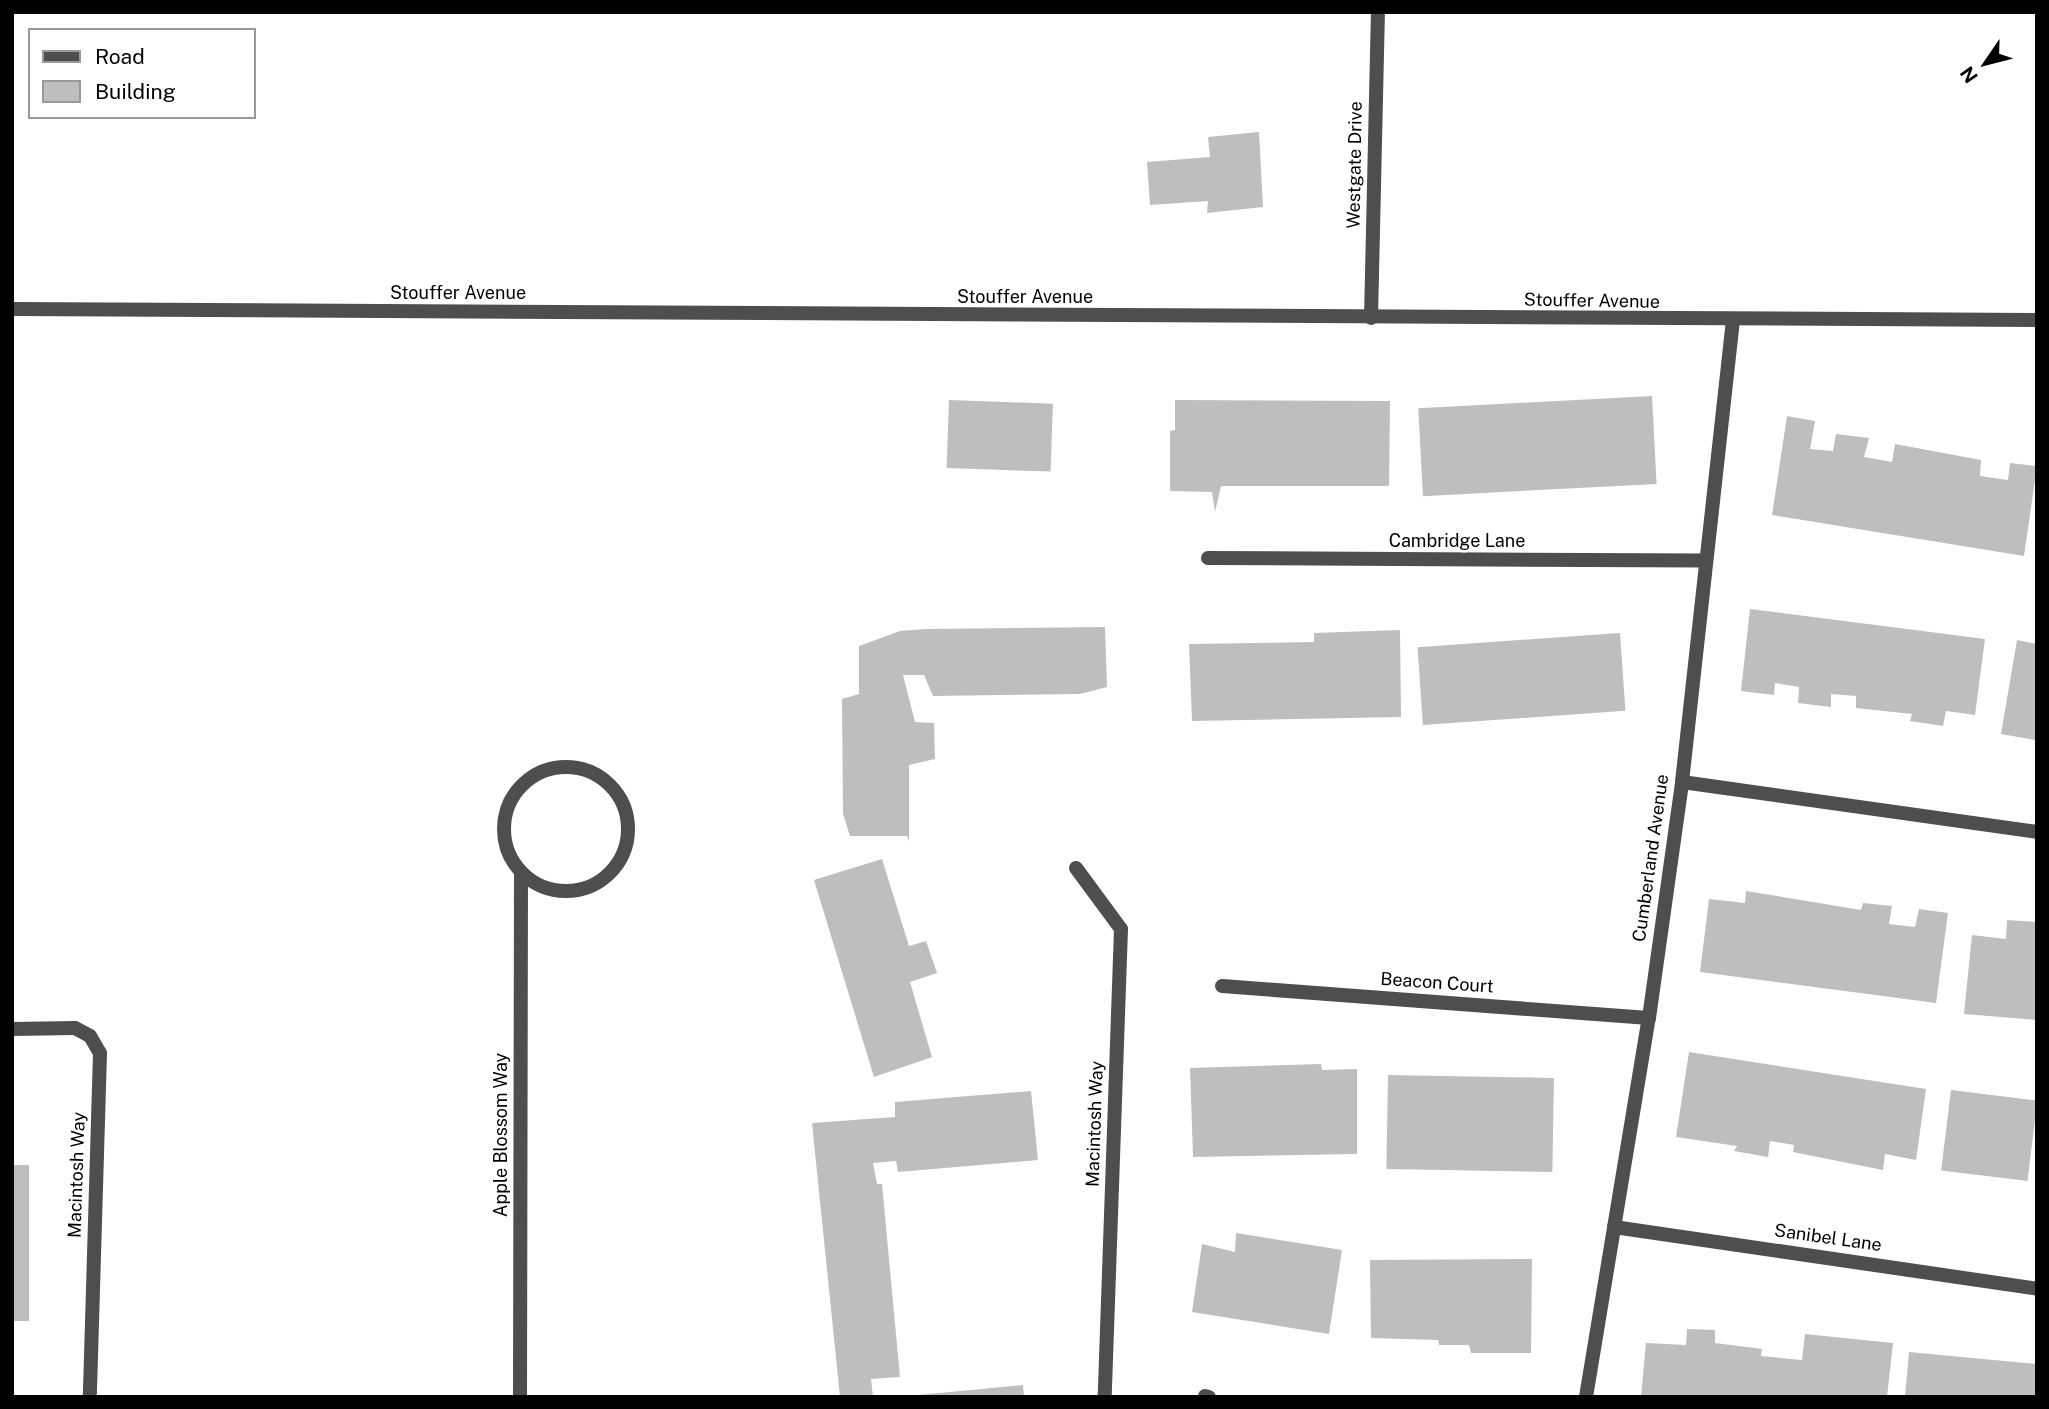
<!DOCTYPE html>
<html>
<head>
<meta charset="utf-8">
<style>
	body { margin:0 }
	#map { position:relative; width:2049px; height:1409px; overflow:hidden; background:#fff; font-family:"Public Sans",sans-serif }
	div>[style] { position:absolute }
	.building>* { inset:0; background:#bebebe; transform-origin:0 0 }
	.minor>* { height:14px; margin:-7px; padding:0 7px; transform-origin:7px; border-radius:7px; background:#4e4e4e }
	.minor>.ring { margin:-7px; padding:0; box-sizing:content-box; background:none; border:14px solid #4e4e4e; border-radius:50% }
	.tertiary>* { height:14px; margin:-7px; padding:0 7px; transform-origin:7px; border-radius:7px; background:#4e4e4e }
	span { translate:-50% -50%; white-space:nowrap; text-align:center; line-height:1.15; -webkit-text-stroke:5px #fff; paint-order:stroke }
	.street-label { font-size:18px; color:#000 }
	.frame { position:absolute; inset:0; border:14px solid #000; pointer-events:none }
	.legend { position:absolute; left:28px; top:28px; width:228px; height:91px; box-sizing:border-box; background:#fff; border:2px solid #999; margin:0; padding:9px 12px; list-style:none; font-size:21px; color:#000 }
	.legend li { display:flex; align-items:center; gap:14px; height:35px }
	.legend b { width:35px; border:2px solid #999 }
	.north { position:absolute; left:1951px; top:28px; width:70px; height:70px; -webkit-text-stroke:5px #fff; paint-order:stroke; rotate:235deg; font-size:19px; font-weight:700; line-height:28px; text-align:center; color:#000 }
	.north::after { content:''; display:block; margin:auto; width:24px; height:32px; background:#000; clip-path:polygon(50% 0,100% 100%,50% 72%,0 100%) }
</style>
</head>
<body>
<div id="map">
	<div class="building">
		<i style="clip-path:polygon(1259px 132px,1263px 207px,1207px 213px,1208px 201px,1150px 205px,1147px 162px,1210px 157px,1208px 137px)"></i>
		<i style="left:1652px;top:396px;width:88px;height:234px;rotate:87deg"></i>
		<i style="left:949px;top:400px;width:104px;height:68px;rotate:2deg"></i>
		<i style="clip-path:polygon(1175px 400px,1390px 401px,1389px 486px,1221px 486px,1215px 512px,1212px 492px,1170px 491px,1170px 431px,1175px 430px)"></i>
		<i style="clip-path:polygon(1787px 416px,1815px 421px,1810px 449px,1833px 451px,1836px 434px,1869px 438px,1864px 457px,1892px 462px,1895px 444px,1981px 460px,1980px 476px,2008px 480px,2010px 463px,2037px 466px,2024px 556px,1772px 515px)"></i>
		<i style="clip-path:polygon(1750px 609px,1985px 639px,1975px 715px,1946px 711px,1943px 726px,1910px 721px,1912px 714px,1856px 708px,1856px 696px,1831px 694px,1831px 707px,1798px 703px,1799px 687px,1775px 683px,1774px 695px,1741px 691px)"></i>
		<i style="clip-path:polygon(1105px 627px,1107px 687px,1080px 694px,933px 696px,924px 675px,903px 675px,915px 722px,934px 723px,935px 759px,909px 765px,909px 841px,907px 836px,850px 836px,843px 814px,842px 699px,859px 694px,859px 646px,900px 631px,925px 629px)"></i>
		<i style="clip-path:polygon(1400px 630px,1401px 717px,1192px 721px,1189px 644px,1314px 642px,1314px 633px)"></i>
		<i style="left:1620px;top:633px;width:78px;height:203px;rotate:86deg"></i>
		<i style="clip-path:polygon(2017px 640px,2037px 644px,2035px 740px,2001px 734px)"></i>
		<i style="clip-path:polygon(882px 859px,909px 946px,926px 941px,937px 973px,910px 982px,932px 1057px,874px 1077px,814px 880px)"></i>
		<i style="clip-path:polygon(1746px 891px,1861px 910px,1863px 903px,1892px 906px,1889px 924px,1915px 927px,1919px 909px,1948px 913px,1936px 1003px,1700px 972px,1709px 899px,1745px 903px)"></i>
		<i style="clip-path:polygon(2007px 920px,2037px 922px,2037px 1020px,1964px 1014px,1972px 935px,2006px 939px)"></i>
		<i style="clip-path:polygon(1689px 1052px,1926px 1089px,1916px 1160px,1885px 1154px,1883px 1170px,1793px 1152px,1794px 1145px,1770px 1141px,1768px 1157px,1734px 1151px,1737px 1146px,1676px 1137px)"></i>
		<i style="clip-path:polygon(1321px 1064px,1322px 1070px,1357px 1069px,1357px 1154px,1193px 1157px,1190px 1068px)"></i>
		<i style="left:1388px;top:1075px;width:166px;height:94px;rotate:1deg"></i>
		<i style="left:1951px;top:1090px;width:87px;height:81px;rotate:7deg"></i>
		<i style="clip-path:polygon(1031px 1091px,1038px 1160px,898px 1172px,896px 1161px,873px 1163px,877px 1184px,882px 1184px,900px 1377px,871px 1379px,873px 1397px,840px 1397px,812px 1123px,895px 1117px,895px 1102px)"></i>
		<i style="left:12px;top:1165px;width:17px;height:156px"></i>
		<i style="clip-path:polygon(1236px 1233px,1342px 1250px,1329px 1334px,1192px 1312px,1202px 1244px,1235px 1252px)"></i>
		<i style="clip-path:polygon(1532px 1259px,1531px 1353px,1471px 1353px,1469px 1345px,1439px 1345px,1438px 1340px,1371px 1338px,1370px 1260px)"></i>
		<i style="clip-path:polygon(1687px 1329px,1715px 1330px,1715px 1343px,1762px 1349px,1761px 1356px,1802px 1360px,1805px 1334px,1893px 1343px,1887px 1397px,1641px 1397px,1646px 1343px,1686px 1345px)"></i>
		<i style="clip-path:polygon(1909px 1352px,2037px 1364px,2037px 1397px,1905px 1397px)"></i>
		<i style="clip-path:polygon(1023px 1385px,1024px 1397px,919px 1397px,918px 1395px)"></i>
	</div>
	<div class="minor">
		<i style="left:1371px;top:318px;width:306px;rotate:-88.7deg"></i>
		<i style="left:1208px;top:558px;width:497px;rotate:0.3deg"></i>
		<i class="ring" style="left:504px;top:767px;width:110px;height:110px"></i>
		<i style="left:1682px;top:782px;width:359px;rotate:8deg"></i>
		<i style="left:1076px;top:868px;width:76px;rotate:53.6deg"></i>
		<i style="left:1121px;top:929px;width:468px;rotate:92deg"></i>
		<i style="left:1222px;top:986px;width:428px;rotate:4.3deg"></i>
		<i style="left:12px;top:1029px;width:63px;rotate:-0.9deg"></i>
		<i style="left:75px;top:1028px;width:17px;rotate:28deg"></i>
		<i style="left:90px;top:1036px;width:20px;rotate:60deg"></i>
		<i style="left:100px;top:1053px;width:344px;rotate:91.7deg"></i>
		<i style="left:1614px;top:1227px;width:428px;rotate:8.3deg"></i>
		<i style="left:1205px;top:1396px;width:4px;rotate:14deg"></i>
		<i style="left:520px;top:1397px;width:524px;rotate:-89.89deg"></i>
		<i style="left:1586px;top:1397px;width:384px;rotate:-80.6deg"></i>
		<i style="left:1649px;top:1018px;width:238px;rotate:-82deg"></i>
		<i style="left:1682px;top:782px;width:463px;rotate:-83.7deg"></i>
	</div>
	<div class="tertiary">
		<i style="left:12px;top:309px;width:2025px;rotate:0.31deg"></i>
	</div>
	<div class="street-label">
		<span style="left:1355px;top:165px;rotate:-89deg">Westgate Drive</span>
		<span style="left:458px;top:293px">Stouffer Avenue</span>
		<span style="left:1025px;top:297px">Stouffer Avenue</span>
		<span style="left:1592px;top:301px;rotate:1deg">Stouffer Avenue</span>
		<span style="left:1457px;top:541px">Cambridge Lane</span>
		<span style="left:1651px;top:858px;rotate:-82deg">Cumberland Avenue</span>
		<span style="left:1437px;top:983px;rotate:4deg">Beacon Court</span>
		<span style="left:1095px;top:1124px;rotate:-88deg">Macintosh Way</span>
		<span style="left:501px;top:1135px;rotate:-90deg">Apple Blossom Way</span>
		<span style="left:77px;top:1175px;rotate:-88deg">Macintosh Way</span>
		<span style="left:1828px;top:1238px;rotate:8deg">Sanibel Lane</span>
	</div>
	<div class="frame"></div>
	<ul class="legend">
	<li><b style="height:9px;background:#4e4e4e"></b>Road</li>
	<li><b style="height:19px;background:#bebebe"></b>Building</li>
	</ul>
	<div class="north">N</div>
</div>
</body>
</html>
